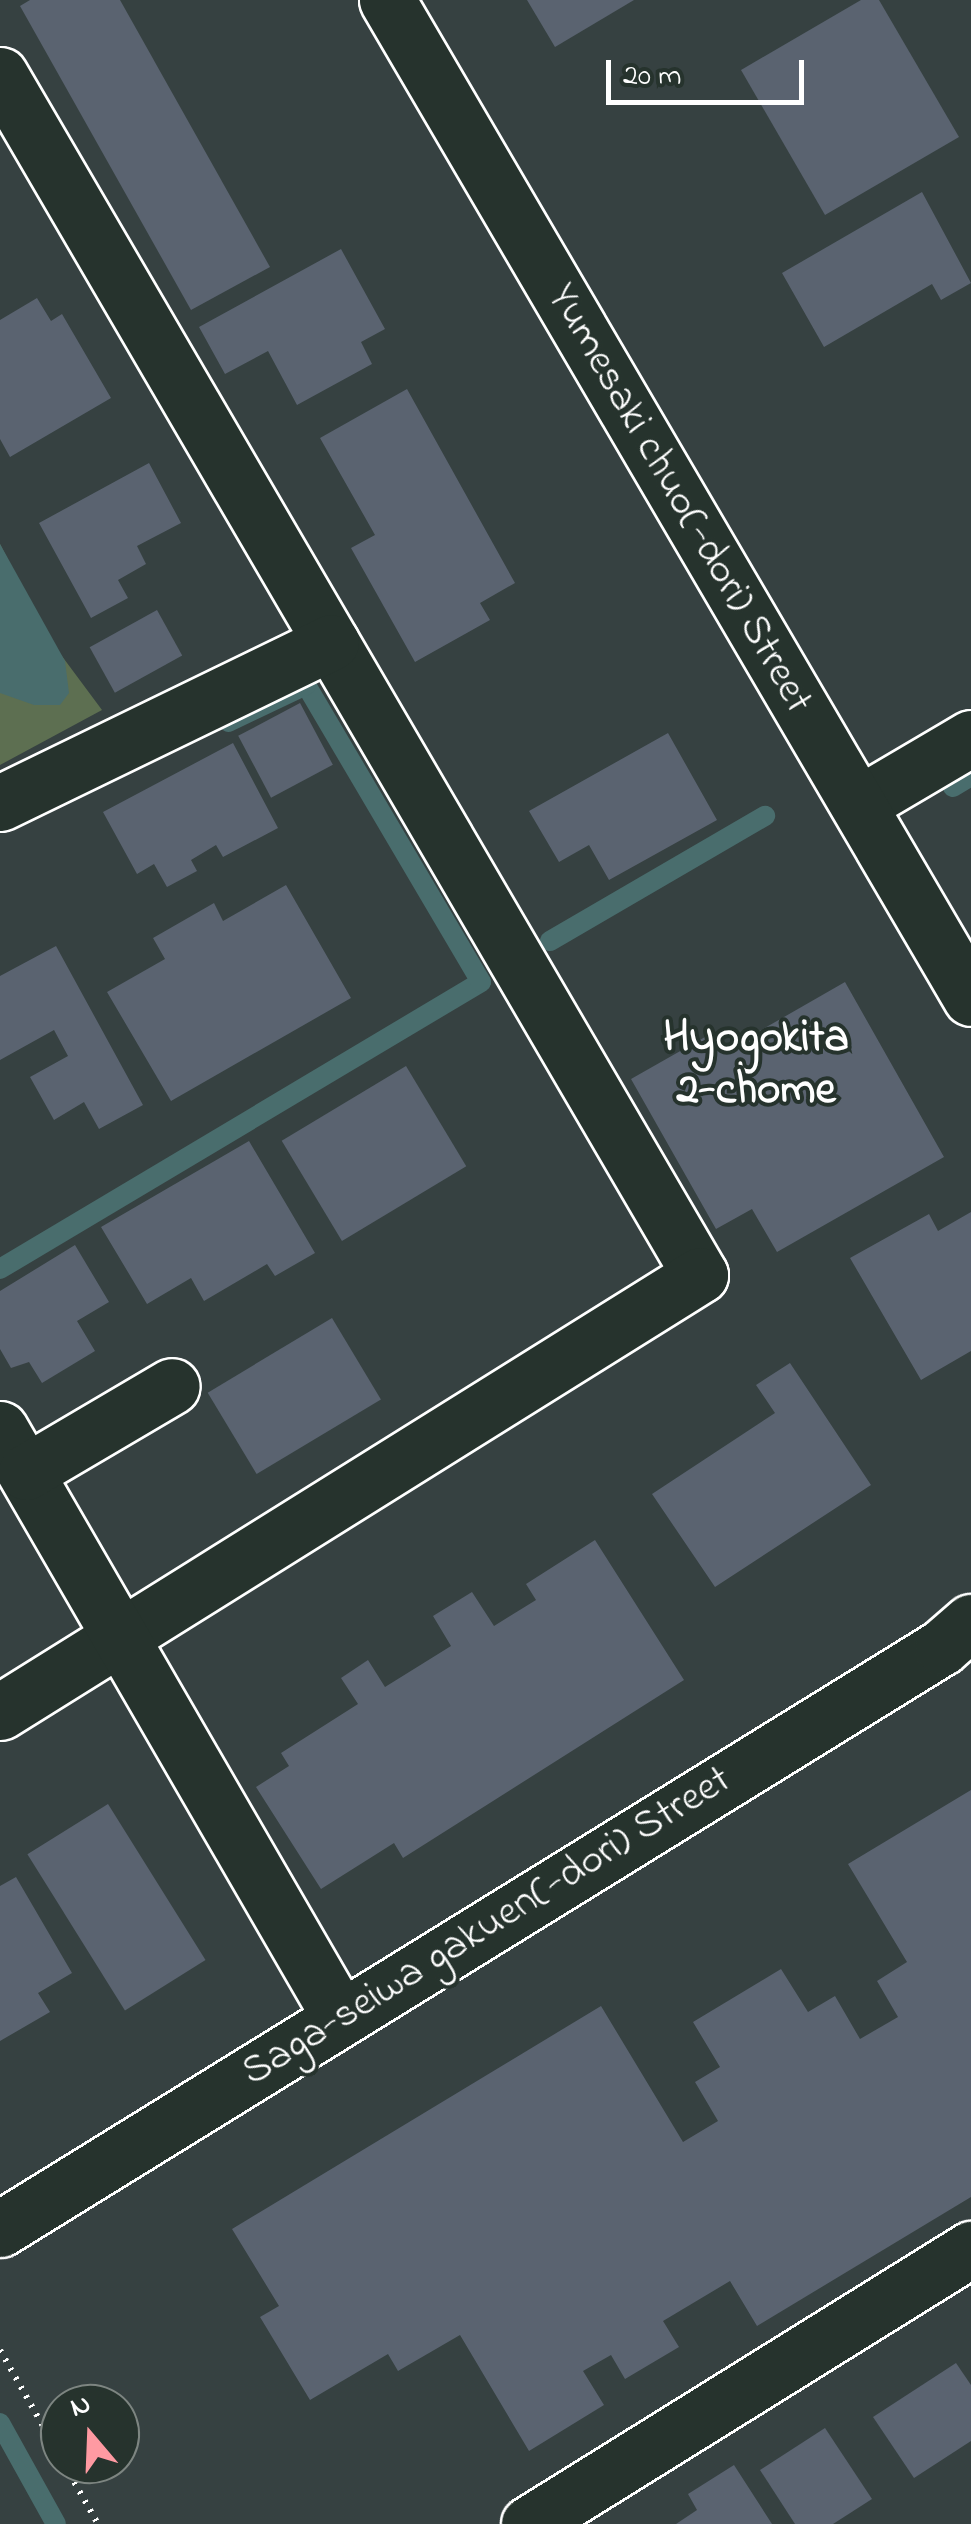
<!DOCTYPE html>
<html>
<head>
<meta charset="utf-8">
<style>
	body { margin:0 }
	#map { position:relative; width:971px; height:2524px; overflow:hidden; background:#364141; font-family:"Indie Flower",sans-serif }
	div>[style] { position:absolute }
	.green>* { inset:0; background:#5d6f51 }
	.water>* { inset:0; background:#496d6d }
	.stream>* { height:20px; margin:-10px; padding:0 10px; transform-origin:10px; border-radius:10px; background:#496d6d }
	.building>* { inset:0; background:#5a6370; transform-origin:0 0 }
	.path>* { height:6px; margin-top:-3px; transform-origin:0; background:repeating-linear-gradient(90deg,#fff 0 2.5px,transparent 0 10.5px) }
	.roads { filter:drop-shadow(2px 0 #fff) drop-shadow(-2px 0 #fff) drop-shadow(0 2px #fff) drop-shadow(0 -2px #fff) }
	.street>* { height:55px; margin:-27.5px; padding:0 27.5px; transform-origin:27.5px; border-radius:27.5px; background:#26332d }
	.secondary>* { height:55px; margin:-27.5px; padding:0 27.5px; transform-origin:27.5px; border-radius:27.5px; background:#26332d }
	span { translate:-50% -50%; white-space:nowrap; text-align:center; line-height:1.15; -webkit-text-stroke:8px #26332d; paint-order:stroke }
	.street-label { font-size:42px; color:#fff }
	.neighbourhood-label { font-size:45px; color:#fff; font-weight:700 }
	.north { position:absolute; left:40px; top:2384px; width:100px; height:100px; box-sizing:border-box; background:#26332d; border:2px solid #7d8581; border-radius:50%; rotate:341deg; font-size:28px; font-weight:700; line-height:40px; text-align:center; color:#fff }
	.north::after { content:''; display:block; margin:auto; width:35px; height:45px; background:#ff9aa2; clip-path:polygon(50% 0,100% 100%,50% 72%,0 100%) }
	.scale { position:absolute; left:606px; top:60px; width:198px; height:45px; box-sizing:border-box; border:5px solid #fff; border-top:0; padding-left:12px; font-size:30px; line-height:35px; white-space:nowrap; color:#fff; -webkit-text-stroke:8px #26332d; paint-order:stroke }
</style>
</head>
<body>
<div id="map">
	<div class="green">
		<i style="clip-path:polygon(0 544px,47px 636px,102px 710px,0 765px)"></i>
	</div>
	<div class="water">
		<i style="clip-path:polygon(0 544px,65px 661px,69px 693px,60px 705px,34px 705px,0 693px)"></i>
	</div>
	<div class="stream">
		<i style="left:953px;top:787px;width:21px;rotate:-31deg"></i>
		<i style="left:550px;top:941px;width:249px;rotate:-30.2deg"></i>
		<i style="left:0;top:1269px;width:560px;rotate:-30.82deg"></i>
		<i style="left:481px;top:982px;width:345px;rotate:-120.5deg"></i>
		<i style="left:306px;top:685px;width:86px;rotate:154.6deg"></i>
		<i style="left:0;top:2423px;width:115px;rotate:61deg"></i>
	</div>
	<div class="building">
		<i style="clip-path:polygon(30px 0,120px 0,270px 267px,191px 310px,20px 6px)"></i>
		<i style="clip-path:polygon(527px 0,634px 0,555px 47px)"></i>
		<i style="clip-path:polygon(861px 0,879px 0,959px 137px,825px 215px,741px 70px)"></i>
		<i style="clip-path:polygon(922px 192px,971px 283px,941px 300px,932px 284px,824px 347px,782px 273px)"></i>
		<i style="clip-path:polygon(341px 249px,385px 329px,361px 342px,372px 364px,297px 405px,268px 351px,225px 374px,199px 327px)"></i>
		<i style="clip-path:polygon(37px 298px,51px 321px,62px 314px,111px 398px,10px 457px,0 439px,0 320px)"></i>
		<i style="clip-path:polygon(407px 389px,515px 583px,480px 603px,490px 620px,415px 662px,351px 548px,375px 535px,320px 438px)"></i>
		<i style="clip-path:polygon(149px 463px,181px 523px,137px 546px,146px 564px,118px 580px,128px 598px,91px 618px,39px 523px)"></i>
		<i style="left:157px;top:610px;width:52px;height:77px;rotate:61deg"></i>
		<i style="left:300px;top:703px;width:70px;height:70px;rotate:62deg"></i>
		<i style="clip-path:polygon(668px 733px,717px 820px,609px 880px,589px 845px,559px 862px,529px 811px)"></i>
		<i style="clip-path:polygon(233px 743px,278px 828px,223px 857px,216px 845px,191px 860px,197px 871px,167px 887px,154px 864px,137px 874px,103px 812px)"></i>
		<i style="clip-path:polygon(286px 885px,351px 998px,171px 1101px,107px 992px,165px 959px,153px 938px,214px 903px,223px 921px)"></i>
		<i style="clip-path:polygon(56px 946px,143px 1105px,99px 1129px,84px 1102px,54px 1120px,30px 1077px,68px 1056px,54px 1030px,0 1060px,0 976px)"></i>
		<i style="clip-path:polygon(845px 982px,944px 1157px,777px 1252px,752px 1209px,716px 1229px,631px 1079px,712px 1033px,723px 1052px)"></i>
		<i style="left:406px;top:1066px;width:117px;height:145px;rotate:59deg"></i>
		<i style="clip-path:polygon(249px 1141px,315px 1253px,275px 1276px,267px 1264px,204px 1301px,191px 1278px,147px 1304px,101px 1227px)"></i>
		<i style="clip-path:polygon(971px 1212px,971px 1351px,921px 1380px,850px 1258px,929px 1214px,938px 1231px)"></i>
		<i style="clip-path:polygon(75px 1245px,109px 1302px,77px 1321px,95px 1351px,42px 1383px,29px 1362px,11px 1368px,0 1349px,0 1291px)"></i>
		<i style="left:332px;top:1318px;width:95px;height:145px;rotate:59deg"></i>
		<i style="clip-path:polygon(790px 1363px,871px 1485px,715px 1587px,652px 1494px,775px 1413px,756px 1385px)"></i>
		<i style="clip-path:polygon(595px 1540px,684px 1680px,403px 1858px,394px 1843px,321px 1889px,256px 1787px,289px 1766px,281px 1753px,358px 1704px,341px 1678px,368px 1660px,385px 1687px,451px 1646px,433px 1616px,472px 1592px,494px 1626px,536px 1600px,526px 1584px)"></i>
		<i style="clip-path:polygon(971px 1790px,971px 2197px,757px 2326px,730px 2281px,663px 2321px,679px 2347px,625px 2379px,611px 2355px,583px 2371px,604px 2405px,529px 2451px,460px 2335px,398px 2371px,388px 2354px,310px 2400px,260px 2317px,279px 2306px,232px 2229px,601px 2006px,683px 2142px,718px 2121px,695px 2082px,720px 2067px,693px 2022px,781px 1969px,808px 2012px,835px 1996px,860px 2039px,898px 2017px,877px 1981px,907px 1962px,848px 1864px)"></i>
		<i style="left:108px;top:1804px;width:184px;height:95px;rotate:58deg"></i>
		<i style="clip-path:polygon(16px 1877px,72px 1973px,38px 1993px,50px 2012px,0 2041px,0 1886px)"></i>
		<i style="clip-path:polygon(956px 2363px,971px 2385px,971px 2441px,914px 2478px,873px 2417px)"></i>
		<i style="clip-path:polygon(825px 2428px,872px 2499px,833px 2524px,795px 2524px,760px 2470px)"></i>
		<i style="clip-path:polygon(734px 2465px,772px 2524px,676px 2524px,697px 2510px,688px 2494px)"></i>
	</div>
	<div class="path">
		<i style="left:0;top:2350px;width:122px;rotate:60.5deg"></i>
		<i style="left:64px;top:2464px;width:69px;rotate:60.5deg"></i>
	</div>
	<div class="roads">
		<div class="street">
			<i style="left:0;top:75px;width:1389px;rotate:59.74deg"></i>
			<i style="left:700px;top:1275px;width:825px;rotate:148.02deg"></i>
			<i style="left:0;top:803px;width:368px;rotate:-25.9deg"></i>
			<i style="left:859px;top:804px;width:130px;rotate:-30.5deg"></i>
			<i style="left:0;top:1429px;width:679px;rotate:59.96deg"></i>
			<i style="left:26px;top:1472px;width:169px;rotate:-30.5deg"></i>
			<i style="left:529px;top:2524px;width:521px;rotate:-31.89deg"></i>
		</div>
		<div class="secondary">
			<i style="left:387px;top:0;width:1156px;rotate:59.67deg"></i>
			<i style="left:0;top:2229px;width:1107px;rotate:-31.71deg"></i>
			<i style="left:942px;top:1647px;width:38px;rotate:-41deg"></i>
		</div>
	</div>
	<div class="street-label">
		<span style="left:679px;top:499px;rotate:60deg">Yumesaki chuo(-dori) Street</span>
		<span style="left:487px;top:1927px;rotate:-32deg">Saga-seiwa gakuen(-dori) Street</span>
	</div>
	<div class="neighbourhood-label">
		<span style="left:756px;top:1066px">Hyogokita<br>2-chome</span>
	</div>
	<div class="north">N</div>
	<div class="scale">20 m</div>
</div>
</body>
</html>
